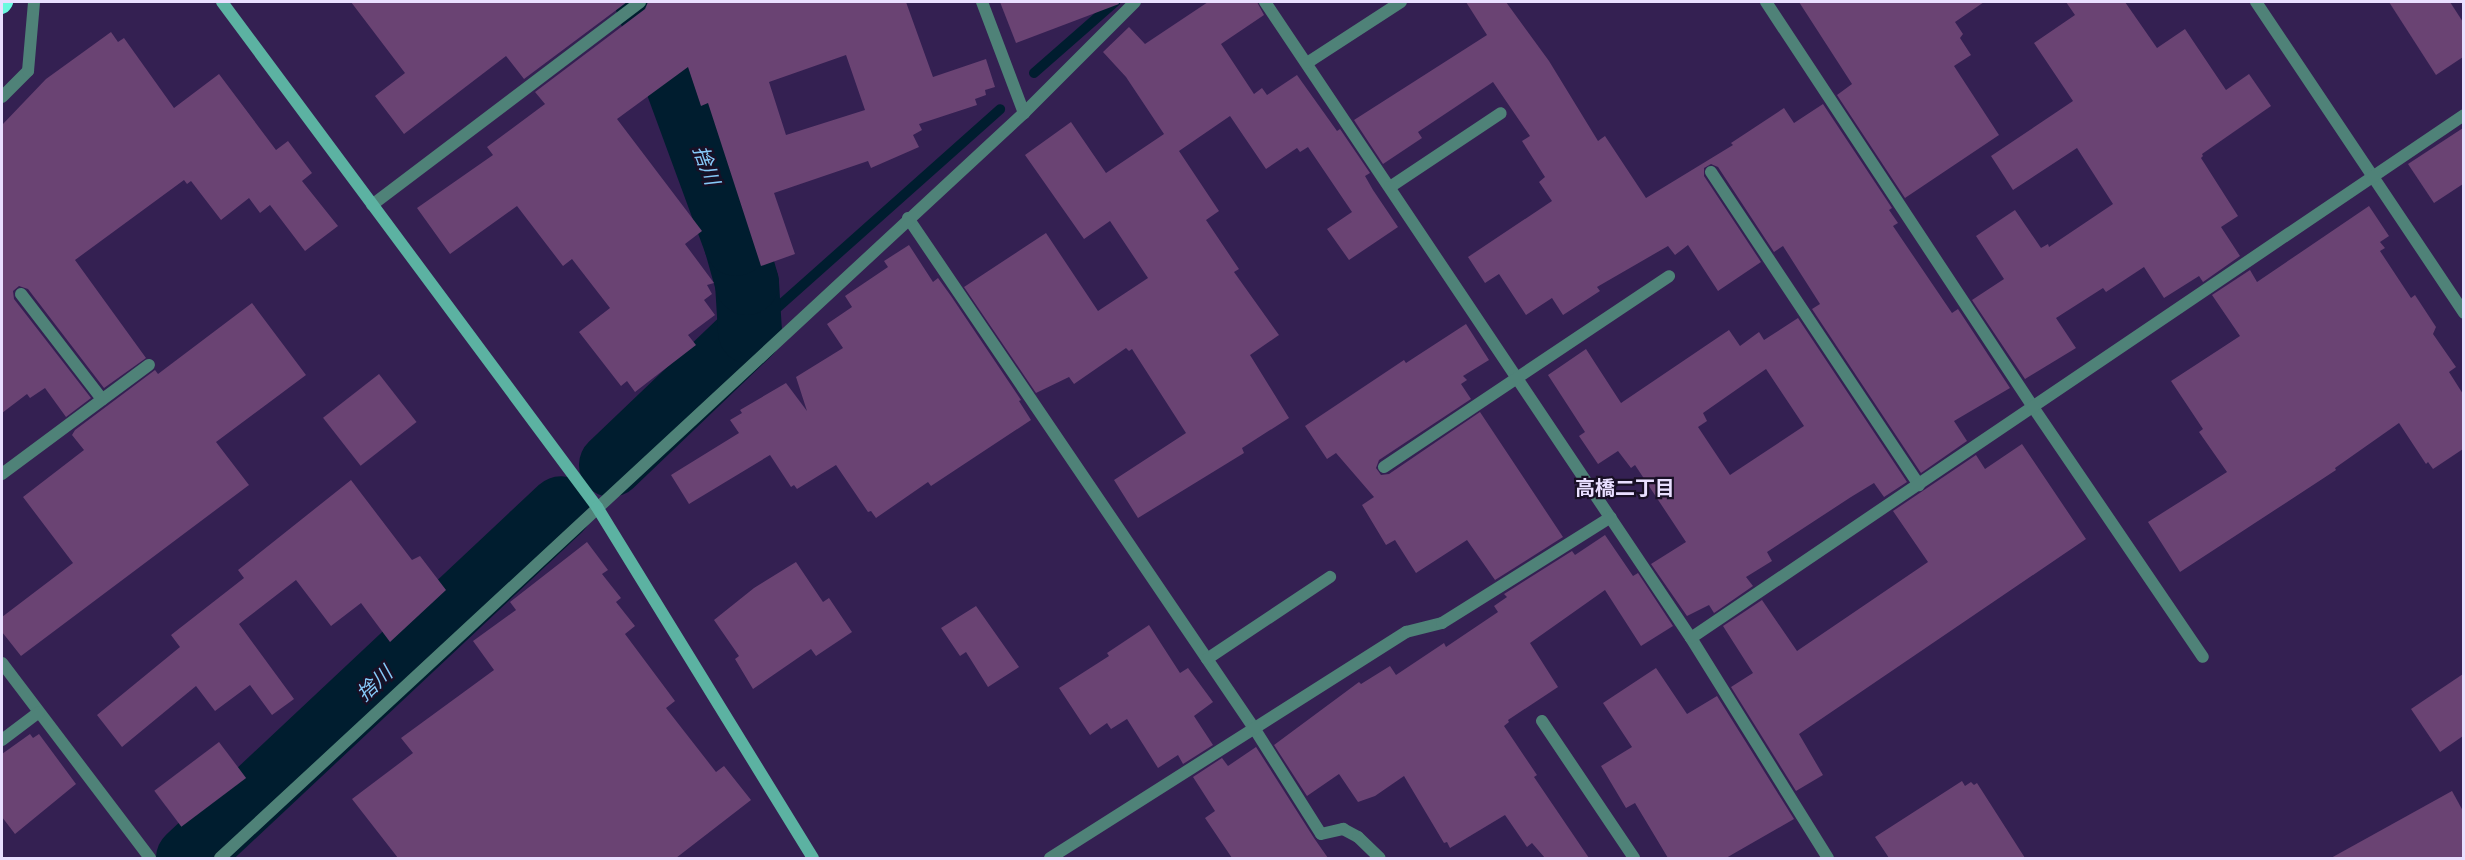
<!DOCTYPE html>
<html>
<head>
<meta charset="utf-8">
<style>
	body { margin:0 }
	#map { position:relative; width:2465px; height:860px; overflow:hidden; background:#342052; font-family:Commissioner,"Noto Sans JP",sans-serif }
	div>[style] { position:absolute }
	.stream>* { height:10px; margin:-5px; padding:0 5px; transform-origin:5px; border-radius:5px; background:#001d2f }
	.river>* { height:64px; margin:-32px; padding:0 32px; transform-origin:32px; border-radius:32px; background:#001d2f }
	.building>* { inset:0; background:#6a4373; transform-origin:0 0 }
	.street>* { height:12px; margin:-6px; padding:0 6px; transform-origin:6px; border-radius:6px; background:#4f8278 }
	.secondary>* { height:12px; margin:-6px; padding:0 6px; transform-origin:6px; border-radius:6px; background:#5cb2a2 }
	.highway>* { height:18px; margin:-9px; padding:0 9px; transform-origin:9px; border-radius:9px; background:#6af9df }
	span { translate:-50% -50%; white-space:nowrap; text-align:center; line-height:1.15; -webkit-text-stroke:4.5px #191026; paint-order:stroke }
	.water-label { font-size:20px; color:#86c9f8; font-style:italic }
	.neighbourhood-label { font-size:20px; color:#e9dfff; font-weight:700 }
	.frame { position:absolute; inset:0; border:3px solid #e9dfff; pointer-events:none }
</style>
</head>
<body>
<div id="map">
	<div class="stream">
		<i style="left:1034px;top:73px;width:108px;rotate:-41.2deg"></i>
		<i style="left:750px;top:332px;width:335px;rotate:-41.7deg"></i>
	</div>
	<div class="river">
		<i style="left:611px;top:465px;width:192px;rotate:-43.7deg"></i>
		<i style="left:750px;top:332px;width:49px;rotate:-93.5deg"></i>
		<i style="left:747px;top:283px;width:41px;rotate:-105.8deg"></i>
		<i style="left:736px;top:244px;width:258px;rotate:-110.2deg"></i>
		<i style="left:188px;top:858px;width:511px;rotate:-43.18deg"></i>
	</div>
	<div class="building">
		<i style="clip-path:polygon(351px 2px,627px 2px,524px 79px,506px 56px,404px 134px,375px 96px,405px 73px)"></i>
		<i style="clip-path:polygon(evenodd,648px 2px,906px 2px,933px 77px,986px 59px,995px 87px,985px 90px,986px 95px,975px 99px,977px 105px,919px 124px,922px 130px,913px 135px,919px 147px,871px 168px,868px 161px,774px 193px,795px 254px,761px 266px,708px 103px,701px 106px,688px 67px,617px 119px,702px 231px,685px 244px,714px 283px,707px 285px,712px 294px,704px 300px,715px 315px,688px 335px,696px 345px,635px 392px,627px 381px,621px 386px,579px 332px,610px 308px,572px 259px,563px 266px,517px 206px,450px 254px,417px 208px,493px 155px,487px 147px,545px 104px,535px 92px,645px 9px,648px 2px,846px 55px,865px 110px,786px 135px,769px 82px,846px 55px)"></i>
		<i style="clip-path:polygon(1000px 2px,1118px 2px,1119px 4px,1016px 43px)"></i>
		<i style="clip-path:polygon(1208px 2px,1257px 2px,1264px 15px,1221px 44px,1254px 94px,1262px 88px,1267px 95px,1297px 75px,1337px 131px,1340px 129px,1370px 173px,1365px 176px,1373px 190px,1398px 227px,1349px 260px,1327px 229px,1352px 212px,1308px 147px,1300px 152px,1297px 148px,1266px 169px,1230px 116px,1179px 151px,1219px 211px,1206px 220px,1239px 269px,1234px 272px,1279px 335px,1250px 355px,1289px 418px,1242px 448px,1244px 453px,1138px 518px,1114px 480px,1186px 433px,1132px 349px,1129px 351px,1126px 348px,1074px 384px,1069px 377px,1036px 393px,964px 287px,1046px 233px,1098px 311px,1148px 278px,1110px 221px,1084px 239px,1025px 155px,1071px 122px,1106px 173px,1164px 134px,1126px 77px,1103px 52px,1129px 27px,1145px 44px)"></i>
		<i style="clip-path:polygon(1466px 2px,1506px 2px,1549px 61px,1598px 141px,1605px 136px,1646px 198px,1733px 145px,1731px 143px,1784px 108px,1794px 123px,1823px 104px,1892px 208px,1889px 210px,1898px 223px,1893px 226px,1952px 313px,1958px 309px,2010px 388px,1954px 421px,1967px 441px,1921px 473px,1812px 309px,1820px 304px,1783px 246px,1774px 252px,1718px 167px,1711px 164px,1704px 168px,1704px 176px,1761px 262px,1718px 291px,1688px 245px,1675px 255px,1668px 246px,1597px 287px,1600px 291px,1563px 315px,1552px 298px,1526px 315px,1499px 274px,1485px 283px,1468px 257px,1552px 201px,1539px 182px,1545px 177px,1522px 141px,1530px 136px,1493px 82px,1418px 132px,1422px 138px,1383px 164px,1354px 120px,1487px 35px)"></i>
		<i style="clip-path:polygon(1799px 2px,1984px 2px,1955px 22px,1963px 34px,1960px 38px,1971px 55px,1954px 66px,1999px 135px,1905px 198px,1837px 95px,1852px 84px)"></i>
		<i style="clip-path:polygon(2066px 2px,2125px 2px,2157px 48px,2185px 29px,2226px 90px,2249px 74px,2271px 106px,2202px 154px,2203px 156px,2201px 158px,2238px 216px,2221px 227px,2240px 256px,2203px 282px,2199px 276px,2164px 298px,2144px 267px,2106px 292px,2103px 288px,2056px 318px,2076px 348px,2025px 379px,1972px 300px,2004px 279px,1976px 236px,2015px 210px,2041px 248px,2048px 244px,2049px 247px,2113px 204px,2077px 148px,2013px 190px,1991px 156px,2073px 101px,2034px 43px,2075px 15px)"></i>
		<i style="clip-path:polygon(2389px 2px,2450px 2px,2463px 22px,2463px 57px,2436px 75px)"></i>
		<i style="clip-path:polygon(111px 32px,118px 42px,124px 38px,174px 108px,219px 74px,276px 150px,288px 141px,312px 173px,302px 181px,338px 226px,305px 251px,270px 205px,260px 213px,249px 198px,221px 220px,191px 181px,187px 184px,184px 180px,75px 260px,146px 358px,104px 388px,28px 289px,19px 286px,13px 291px,14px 299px,91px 398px,66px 417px,45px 388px,30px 398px,27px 394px,2px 413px,2px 125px,46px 79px)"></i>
		<i style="clip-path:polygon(2463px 128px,2463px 184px,2434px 203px,2408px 164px)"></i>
		<i style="clip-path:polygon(2369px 206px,2389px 236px,2380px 242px,2385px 248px,2380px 251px,2411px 298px,2415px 295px,2436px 327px,2433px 334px,2456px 367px,2449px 372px,2463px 394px,2463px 449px,2433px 469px,2428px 462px,2426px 464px,2399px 423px,2335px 468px,2336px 470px,2180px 572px,2148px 522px,2227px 472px,2199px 432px,2203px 429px,2171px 381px,2240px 336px,2212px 295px,2250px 270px,2257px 282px)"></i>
		<i style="clip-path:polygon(909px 245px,933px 282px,938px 278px,951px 296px,1021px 400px,1019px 401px,1031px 420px,931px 486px,928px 482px,876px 518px,871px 511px,868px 512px,836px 465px,797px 489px,794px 485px,791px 487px,770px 455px,689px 504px,671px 475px,739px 433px,730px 420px,742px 413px,740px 410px,786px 383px,807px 411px,796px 377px,843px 348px,827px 324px,852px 307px,845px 296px,888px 267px,884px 261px)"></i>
		<i style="clip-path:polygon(252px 303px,306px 375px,216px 442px,249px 485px,21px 656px,2px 632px,2px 617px,73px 563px,23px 497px,84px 450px,72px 435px,75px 430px,155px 370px,158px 374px)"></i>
		<i style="clip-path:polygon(evenodd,1798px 318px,1907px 482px,1884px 497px,1874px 483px,1851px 497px,1767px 552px,1772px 561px,1746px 577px,1753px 586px,1714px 613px,1709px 605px,1687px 616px,1651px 564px,1686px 542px,1635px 465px,1631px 468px,1618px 451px,1598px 464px,1579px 436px,1585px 432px,1548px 375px,1586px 349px,1621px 403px,1729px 330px,1740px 346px,1759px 332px,1764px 340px,1798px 318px,1766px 369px,1804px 426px,1730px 475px,1698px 427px,1707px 421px,1703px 413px,1766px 369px)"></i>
		<i style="clip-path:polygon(1466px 324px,1489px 360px,1463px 376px,1467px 380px,1461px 384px,1471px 399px,1379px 460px,1376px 468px,1381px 475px,1389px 474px,1480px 412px,1563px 537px,1495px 580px,1467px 540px,1416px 573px,1395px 540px,1386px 545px,1362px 505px,1374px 497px,1336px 453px,1327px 459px,1305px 426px,1404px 360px,1406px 363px)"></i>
		<i style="left:379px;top:374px;width:61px;height:71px;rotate:52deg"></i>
		<i style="clip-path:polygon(2022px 444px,2086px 539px,1799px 734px,1823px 775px,1796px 791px,1731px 687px,1753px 673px,1723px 626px,1762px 600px,1797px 651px,1928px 562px,1893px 511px,1976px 455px,1985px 469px)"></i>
		<i style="clip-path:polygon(351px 480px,412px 560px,420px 556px,446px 590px,390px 642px,361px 603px,331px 626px,296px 580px,239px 624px,294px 699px,272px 715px,250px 685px,215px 711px,196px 686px,122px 747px,97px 715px,180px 647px,171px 635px,244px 578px,238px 570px)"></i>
		<i style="clip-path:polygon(1605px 535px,1633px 576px,1638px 573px,1673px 626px,1641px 646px,1605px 590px,1530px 643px,1558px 687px,1508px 720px,1509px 722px,1504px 726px,1537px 775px,1534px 777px,1589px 858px,1545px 858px,1532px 843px,1527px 847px,1505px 815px,1450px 848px,1447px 842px,1444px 843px,1404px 776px,1375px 796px,1358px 802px,1339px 774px,1307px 796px,1274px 745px,1359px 682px,1361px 684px,1390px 666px,1396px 675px,1444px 643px,1446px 647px,1498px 612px,1494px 606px,1507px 597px,1504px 594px,1572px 551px,1575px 555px)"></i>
		<i style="clip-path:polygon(587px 542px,608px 570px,602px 574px,621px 598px,616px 602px,635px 626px,625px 634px,675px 701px,666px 708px,716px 772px,724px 766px,751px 800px,676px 858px,398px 858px,352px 799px,413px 753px,401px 738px,494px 670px,473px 641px,516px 610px,510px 602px)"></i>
		<i style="clip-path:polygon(796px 562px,823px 602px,829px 598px,852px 632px,816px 656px,811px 649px,753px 689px,735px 659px,739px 656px,714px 620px,754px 588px)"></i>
		<i style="clip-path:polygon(976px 606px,1019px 667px,988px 687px,966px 652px,960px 656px,941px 628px)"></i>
		<i style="clip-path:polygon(1149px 625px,1180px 673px,1188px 668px,1213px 702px,1194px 716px,1213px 745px,1183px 764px,1178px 755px,1158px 768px,1127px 719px,1111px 729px,1107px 723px,1090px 735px,1059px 688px,1109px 656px,1107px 653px)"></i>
		<i style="clip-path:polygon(1656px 668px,1687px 714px,1717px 696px,1794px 819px,1726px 858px,1668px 858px,1635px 803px,1626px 808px,1601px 766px,1632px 747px,1603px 703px)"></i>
		<i style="clip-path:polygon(2463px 674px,2463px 736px,2440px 752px,2411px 709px)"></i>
		<i style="clip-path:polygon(30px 734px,33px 738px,39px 734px,76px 784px,15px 834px,2px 817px,2px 754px)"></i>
		<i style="left:219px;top:742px;width:45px;height:81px;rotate:53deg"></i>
		<i style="clip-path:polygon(1256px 747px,1314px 838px,1328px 858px,1232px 858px,1205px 818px,1215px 811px,1193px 777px,1222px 758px,1228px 766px)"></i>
		<i style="clip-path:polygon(1962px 781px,1965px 786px,1971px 782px,1974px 785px,1977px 783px,2025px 858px,1889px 858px,1875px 837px)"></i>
		<i style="clip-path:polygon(2452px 791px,2463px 811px,2463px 858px,2331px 858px)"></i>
	</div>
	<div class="street">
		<i style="left:982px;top:2px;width:119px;rotate:69.3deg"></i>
		<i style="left:1265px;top:2px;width:765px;rotate:56.19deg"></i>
		<i style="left:1691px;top:638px;width:259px;rotate:58.1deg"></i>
		<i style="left:1766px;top:2px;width:485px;rotate:56.6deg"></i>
		<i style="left:2033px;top:407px;width:302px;rotate:55.8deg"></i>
		<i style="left:2256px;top:2px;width:374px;rotate:56.2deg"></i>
		<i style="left:1307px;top:63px;width:112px;rotate:-33deg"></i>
		<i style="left:2px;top:97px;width:37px;rotate:-45deg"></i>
		<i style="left:28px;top:71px;width:69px;rotate:-85deg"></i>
		<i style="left:1711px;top:172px;width:376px;rotate:56.4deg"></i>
		<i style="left:1390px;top:187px;width:133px;rotate:-33.7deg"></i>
		<i style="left:372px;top:205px;width:336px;rotate:-37.1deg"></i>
		<i style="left:908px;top:218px;width:616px;rotate:55.85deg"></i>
		<i style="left:1254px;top:728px;width:125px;rotate:57.7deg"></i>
		<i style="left:1321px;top:834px;width:23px;rotate:-13deg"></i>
		<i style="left:1343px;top:829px;width:17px;rotate:28deg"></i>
		<i style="left:1358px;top:837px;width:30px;rotate:44deg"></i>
		<i style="left:21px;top:294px;width:133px;rotate:52.4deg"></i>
		<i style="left:1384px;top:467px;width:343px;rotate:-33.8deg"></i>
		<i style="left:2px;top:474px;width:183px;rotate:-36.6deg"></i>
		<i style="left:1691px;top:638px;width:933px;rotate:-34.08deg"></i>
		<i style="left:1207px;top:659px;width:148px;rotate:-33.7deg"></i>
		<i style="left:2px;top:663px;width:245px;rotate:52.8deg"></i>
		<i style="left:1542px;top:721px;width:165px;rotate:56.1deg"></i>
		<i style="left:2px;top:740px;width:46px;rotate:-37.1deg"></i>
		<i style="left:220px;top:858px;width:1096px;rotate:-42.82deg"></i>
		<i style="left:1024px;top:113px;width:157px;rotate:-45deg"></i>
		<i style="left:1050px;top:858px;width:422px;rotate:-32.4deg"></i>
		<i style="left:1406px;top:632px;width:37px;rotate:-14deg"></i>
		<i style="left:1442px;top:623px;width:199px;rotate:-32.1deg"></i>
	</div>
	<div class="secondary">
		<i style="left:222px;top:2px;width:629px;rotate:53.4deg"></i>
		<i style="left:597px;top:507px;width:412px;rotate:58.4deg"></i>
	</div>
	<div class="highway">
		<i style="left:2px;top:5px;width:4px;rotate:-56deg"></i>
	</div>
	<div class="water-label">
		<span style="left:707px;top:165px;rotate:70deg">捨川</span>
		<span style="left:374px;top:683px;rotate:-43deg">捨川</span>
	</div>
	<div class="neighbourhood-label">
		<span style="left:1625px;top:487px">高橋二丁目</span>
	</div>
	<div class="frame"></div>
</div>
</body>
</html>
